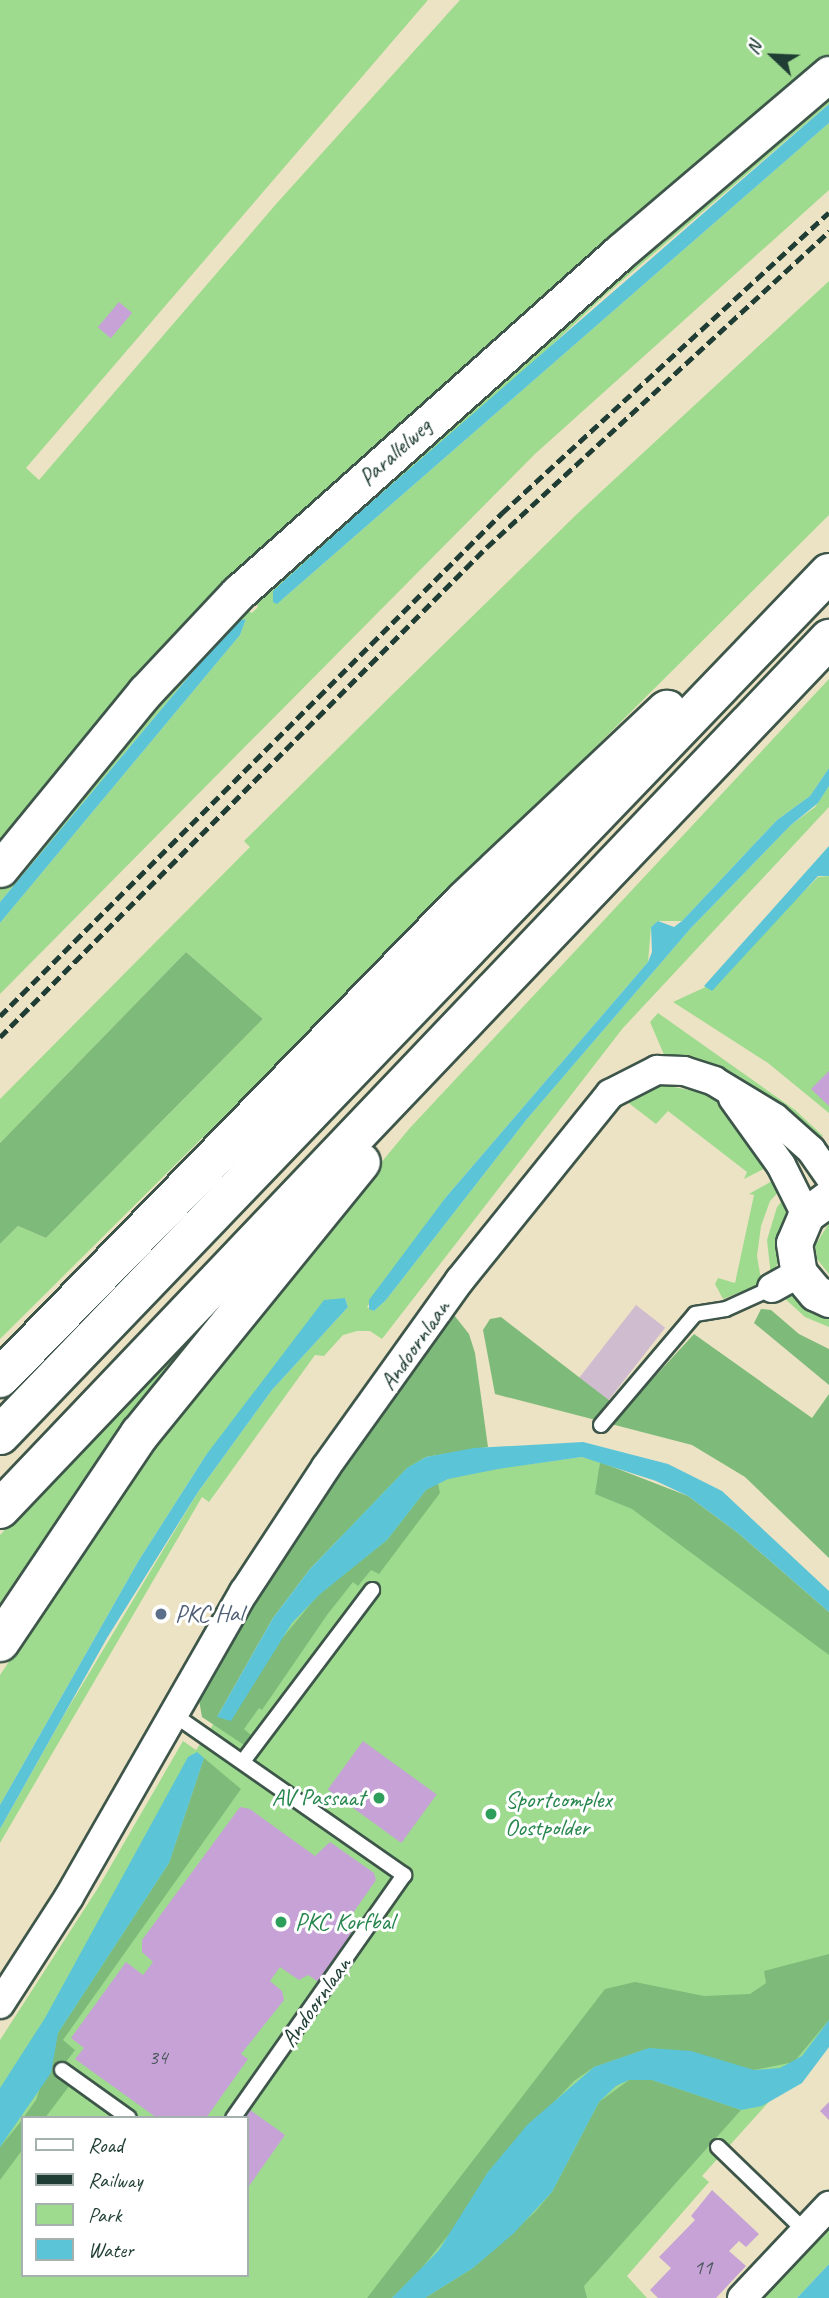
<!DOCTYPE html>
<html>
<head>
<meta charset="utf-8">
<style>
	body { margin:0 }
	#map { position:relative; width:829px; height:2298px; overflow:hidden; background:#ece3c4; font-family:Caveat,sans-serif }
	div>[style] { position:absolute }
	.industrial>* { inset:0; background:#cfbdcf; transform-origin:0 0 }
	.green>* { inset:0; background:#9edb8f }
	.forest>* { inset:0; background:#7ebb7a }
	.water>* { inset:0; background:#5bc4d7 }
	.building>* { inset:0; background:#c6a2d6; transform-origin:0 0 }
	.roads { filter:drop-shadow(2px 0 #3e564a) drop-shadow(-2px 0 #3e564a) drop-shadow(0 2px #3e564a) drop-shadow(0 -2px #3e564a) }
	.service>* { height:14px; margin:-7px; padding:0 7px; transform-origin:7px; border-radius:7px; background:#fff }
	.minor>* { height:28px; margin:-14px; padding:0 14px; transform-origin:14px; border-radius:14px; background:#fff }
	.tertiary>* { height:35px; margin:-17.5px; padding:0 17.5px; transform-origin:17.5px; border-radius:17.5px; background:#fff }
	.motorway>* { height:38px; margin:-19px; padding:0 19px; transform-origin:19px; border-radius:19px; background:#fff }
	.rail>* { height:5px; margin-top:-2.5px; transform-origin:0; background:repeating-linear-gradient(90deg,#1f3d34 0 10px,transparent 0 15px) }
	.dots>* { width:19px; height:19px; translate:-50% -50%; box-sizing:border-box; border:4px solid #fff; border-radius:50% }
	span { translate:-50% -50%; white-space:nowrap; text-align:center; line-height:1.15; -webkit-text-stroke:6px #fff; paint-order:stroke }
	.number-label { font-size:21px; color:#49565c }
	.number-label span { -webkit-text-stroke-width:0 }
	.street-label { font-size:24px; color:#1f3d34 }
	.service-label { font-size:24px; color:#4e5e75 }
	.left { translate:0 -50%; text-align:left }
	.leisure-label { font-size:24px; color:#27864d }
	.right { translate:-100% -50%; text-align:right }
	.legend { position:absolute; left:21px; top:2116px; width:228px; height:161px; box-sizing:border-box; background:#fff; border:2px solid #a5b1ae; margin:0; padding:9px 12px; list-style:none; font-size:21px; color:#1f3d34 }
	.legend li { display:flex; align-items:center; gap:14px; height:35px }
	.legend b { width:35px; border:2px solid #a5b1ae }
	.north { position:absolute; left:738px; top:21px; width:70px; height:70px; -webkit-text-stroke:5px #fff; paint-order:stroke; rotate:293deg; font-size:19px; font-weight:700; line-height:28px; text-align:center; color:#1f3d34 }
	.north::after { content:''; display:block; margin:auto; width:24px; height:32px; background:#1f3d34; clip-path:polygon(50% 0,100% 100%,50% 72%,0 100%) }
</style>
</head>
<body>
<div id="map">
	<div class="industrial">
		<i style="left:636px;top:1305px;width:37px;height:98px;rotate:38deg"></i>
	</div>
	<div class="green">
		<i style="clip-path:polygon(0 0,428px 0,26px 468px,39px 480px,277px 203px,460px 0,829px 0,829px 60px,479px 362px,0 852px)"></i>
		<i style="clip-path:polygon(829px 87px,829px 104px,604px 296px,277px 604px,829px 123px,829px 190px,535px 454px,0 994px,0 923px,240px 635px,246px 619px,238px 621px,221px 638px,0 902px,0 884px,165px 684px,245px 609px,252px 613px,258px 607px,254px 598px)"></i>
		<i style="clip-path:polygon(829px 281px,829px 515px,0 1339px,0 1244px,18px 1226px,46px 1238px,263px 1019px,186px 952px,0 1143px,0 1099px,250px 847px,244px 841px,397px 690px,578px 513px)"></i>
		<i style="clip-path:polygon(829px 679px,829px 768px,810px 796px,777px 820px,682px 921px,658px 921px,651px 927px,648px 962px,446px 1197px,367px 1307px,374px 1311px,386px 1300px,527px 1119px,691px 928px,791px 825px,815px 807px,829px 786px,829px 807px,623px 1028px,382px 1339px,370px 1331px,357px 1331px,343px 1335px,324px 1356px,315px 1355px,209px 1502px,202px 1497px,0 1843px,0 1829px,64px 1715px,198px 1492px,272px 1390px,348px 1307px,345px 1298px,206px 1455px,139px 1560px,0 1805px,0 1675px,122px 1493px,238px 1335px,409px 1129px)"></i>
		<i style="clip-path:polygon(829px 876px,829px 1113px,768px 1063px,673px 1002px,712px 984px,818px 877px)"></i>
		<i style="clip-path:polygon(658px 1013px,795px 1110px,823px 1136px,814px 1142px,712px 1065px,665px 1057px,650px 1022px)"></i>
		<i style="clip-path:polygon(663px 1085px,706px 1093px,735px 1116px,773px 1164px,744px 1179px,747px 1172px,668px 1111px,656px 1124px,626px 1101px)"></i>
		<i style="clip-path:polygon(779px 1177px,784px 1186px,770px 1201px,761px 1226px,757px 1256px,761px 1279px,756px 1286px,723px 1299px,715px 1284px,718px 1278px,735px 1283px,754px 1195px,749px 1194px)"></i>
		<i style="clip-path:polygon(788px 1194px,782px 1255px,771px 1276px,767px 1240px,777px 1207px)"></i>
		<i style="clip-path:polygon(829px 1223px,829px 1274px,817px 1259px,815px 1246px)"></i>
		<i style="clip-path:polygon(273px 1242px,100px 1461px,0 1603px,0 1535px)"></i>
		<i style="clip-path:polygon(782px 1296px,804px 1297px,829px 1310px,829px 1327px,805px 1317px)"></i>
		<i style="clip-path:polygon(evenodd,582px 1457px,600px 1462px,599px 1471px,829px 1629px,829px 2035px,702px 2176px,709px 2182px,627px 2276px,647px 2298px,0 2298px,0 2040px,98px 1888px,183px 1741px,196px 1750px,393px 1458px,515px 1466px,582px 1457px,23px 2118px,247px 2118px,247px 2275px,23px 2275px,23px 2118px)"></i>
		<i style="clip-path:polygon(829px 2223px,829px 2264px,797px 2298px,759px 2298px)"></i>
	</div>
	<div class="forest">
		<i style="clip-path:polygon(186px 952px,263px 1019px,46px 1238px,18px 1226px,0 1244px,0 1143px)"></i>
		<i style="clip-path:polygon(761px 1309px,771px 1310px,799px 1334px,829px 1349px,829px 1385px,754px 1323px)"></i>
		<i style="clip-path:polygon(450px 1310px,469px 1334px,475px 1353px,488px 1447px,426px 1457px,407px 1468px,310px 1569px,273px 1618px,217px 1717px,318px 1595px,387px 1540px,426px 1490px,438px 1483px,440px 1493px,379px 1574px,371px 1570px,358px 1586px,353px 1582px,327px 1615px,262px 1710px,259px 1708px,244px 1729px,253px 1737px,244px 1745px,202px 1717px,199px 1700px,247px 1606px)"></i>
		<i style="clip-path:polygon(501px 1317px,623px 1411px,694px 1334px,812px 1418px,829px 1394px,829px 1558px,745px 1477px,692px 1445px,495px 1394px,483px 1330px,490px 1319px)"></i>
		<i style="clip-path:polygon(600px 1462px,688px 1496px,738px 1533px,829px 1612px,829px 1655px,632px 1509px,595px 1494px)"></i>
		<i style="clip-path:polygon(204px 1758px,241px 1789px,63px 2040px,75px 2050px,57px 2074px,70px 2085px,45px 2118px,23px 2118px,36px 2100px,58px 2033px,169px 1863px)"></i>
		<i style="clip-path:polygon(829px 1954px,829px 2020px,794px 2062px,754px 2070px,650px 2048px,594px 2067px,574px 2081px,488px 2172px,455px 2227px,416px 2275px,392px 2298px,367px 2298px,605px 1989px,635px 1982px,704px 1996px,750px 1994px,766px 1983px,764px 1971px)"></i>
		<i style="clip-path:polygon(629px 2080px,652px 2080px,741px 2110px,584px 2286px,587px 2298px,425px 2298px,473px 2268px,535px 2212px,552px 2192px,599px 2102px)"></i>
		<i style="clip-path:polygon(23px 2119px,23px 2149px,0 2180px,0 2147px)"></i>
	</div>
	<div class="water">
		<i style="clip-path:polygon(829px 104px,829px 123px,277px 604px,273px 602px,273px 591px,359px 513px)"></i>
		<i style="clip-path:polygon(246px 619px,240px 635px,0 923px,0 902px,221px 638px,238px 621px)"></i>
		<i style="clip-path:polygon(829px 768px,829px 786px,818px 803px,791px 825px,691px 928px,527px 1119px,386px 1300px,374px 1311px,369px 1309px,369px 1300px,446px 1197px,648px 962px,652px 952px,651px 927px,658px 921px,674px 927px,682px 921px,777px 820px,810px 796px)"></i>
		<i style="clip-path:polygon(829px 846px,829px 876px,818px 876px,712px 991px,704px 986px)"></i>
		<i style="clip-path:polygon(345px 1298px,348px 1307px,272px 1390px,198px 1492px,107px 1638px,0 1829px,0 1805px,139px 1560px,206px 1455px,324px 1300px)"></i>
		<i style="clip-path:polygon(583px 1442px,668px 1464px,722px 1491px,829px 1591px,829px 1612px,738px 1533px,688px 1496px,656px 1481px,582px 1457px,498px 1469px,448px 1479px,426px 1490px,387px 1540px,319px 1595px,292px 1623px,231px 1721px,217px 1717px,273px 1618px,310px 1569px,407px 1468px,426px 1457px,474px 1448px)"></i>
		<i style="clip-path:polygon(197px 1752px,204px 1758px,169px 1863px,58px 2033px,51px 2073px,0 2147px,0 2088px,45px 2018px,188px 1757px)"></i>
		<i style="clip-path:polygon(829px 2020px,829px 2047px,802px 2083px,762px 2106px,741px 2110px,652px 2080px,629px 2080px,616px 2086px,599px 2102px,552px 2192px,514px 2233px,473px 2268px,425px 2298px,392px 2298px,439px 2250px,488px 2172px,527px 2125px,594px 2067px,649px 2048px,691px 2051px,754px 2070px,780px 2068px,802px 2056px)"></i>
		<i style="clip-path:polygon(829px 2264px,829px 2298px,797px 2298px)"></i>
	</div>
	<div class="building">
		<i style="left:119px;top:302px;width:17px;height:33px;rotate:40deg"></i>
		<i style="clip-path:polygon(829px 1071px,829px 1106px,811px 1089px)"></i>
		<i style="left:363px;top:1741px;width:91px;height:60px;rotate:36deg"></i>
		<i style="clip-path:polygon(240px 1807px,250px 1809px,315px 1856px,330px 1842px,374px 1873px,376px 1880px,344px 1926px,352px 1932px,348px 1937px,352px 1940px,320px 1983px,308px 1975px,299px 1980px,280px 1967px,270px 1981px,282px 1991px,284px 2000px,241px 2054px,248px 2059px,206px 2118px,157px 2118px,75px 2059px,84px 2048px,71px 2038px,126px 1962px,143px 1975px,153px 1962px,142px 1952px,142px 1940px)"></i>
		<i style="clip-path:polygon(829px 2102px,829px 2120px,820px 2111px)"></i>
		<i style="clip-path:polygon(250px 2110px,285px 2135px,247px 2189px,244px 2118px)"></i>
		<i style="clip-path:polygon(712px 2190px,759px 2234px,746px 2247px,739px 2241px,729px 2251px,746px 2266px,716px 2298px,658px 2298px,650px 2290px,671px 2268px,659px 2257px,695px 2220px,691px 2216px)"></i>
	</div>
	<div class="roads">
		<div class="service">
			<i style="left:601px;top:1425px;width:145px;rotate:-49.7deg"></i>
			<i style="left:695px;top:1314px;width:31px;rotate:-9deg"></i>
			<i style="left:726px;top:1309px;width:51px;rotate:-24.5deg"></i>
			<i style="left:173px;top:1714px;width:282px;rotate:34.9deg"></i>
			<i style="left:404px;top:1875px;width:297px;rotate:125.1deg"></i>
			<i style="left:244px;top:1760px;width:213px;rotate:-53deg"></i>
			<i style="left:62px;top:2070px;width:82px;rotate:35.6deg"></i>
			<i style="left:718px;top:2147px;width:121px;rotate:44deg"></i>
		</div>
		<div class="minor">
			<i style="left:733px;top:1098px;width:82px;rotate:54.4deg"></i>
			<i style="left:781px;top:1165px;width:56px;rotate:63.4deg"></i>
			<i style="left:772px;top:1288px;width:31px;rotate:-29deg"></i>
			<i style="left:0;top:2004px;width:127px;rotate:-57.2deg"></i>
			<i style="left:69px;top:1897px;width:352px;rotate:-60.2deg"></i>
			<i style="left:244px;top:1592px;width:149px;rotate:-56.7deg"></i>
			<i style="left:326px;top:1467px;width:230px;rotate:-54.4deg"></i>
			<i style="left:460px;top:1280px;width:239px;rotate:-51.1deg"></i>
			<i style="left:610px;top:1094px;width:53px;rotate:-27.1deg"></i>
			<i style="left:657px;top:1070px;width:27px;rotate:2deg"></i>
			<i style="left:684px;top:1071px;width:32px;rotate:18deg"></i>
			<i style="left:714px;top:1081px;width:71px;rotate:31.2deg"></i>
			<i style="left:775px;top:1118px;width:48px;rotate:41.6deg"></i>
			<i style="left:811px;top:1150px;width:32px;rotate:55deg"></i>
			<i style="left:742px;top:2298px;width:127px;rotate:-46.6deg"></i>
		</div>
		<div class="tertiary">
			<i style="left:0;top:869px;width:229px;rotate:-50.7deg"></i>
			<i style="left:145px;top:692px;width:136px;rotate:-46.8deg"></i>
			<i style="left:238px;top:593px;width:513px;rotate:-41.76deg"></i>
			<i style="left:621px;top:251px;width:273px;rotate:-40.4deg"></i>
			<i style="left:829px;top:1198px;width:29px;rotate:144deg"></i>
			<i style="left:806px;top:1215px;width:30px;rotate:113deg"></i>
			<i style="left:794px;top:1243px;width:30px;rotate:81deg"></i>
			<i style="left:799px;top:1273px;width:26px;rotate:50deg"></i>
			<i style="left:816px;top:1293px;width:14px;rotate:25deg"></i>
		</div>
		<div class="motorway">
			<i style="left:0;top:1378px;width:665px;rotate:-45.79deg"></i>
			<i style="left:464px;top:901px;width:279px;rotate:-43.3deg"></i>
			<i style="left:0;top:1435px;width:1196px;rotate:-46.12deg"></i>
			<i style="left:0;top:1509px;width:1202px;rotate:-46.38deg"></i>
			<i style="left:0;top:1642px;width:251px;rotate:-56.1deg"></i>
			<i style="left:140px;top:1434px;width:350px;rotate:-50.9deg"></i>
		</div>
	</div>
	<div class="rail">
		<i style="left:0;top:1016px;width:711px;rotate:-45.06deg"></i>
		<i style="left:502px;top:513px;width:444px;rotate:-42.6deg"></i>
		<i style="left:0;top:1037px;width:691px;rotate:-45.18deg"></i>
		<i style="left:487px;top:547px;width:466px;rotate:-42.7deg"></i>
	</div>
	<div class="dots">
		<i style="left:161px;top:1614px;background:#5c6f8a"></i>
		<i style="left:379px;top:1798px;background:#2e9e5b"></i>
		<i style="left:491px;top:1814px;background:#2e9e5b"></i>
		<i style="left:281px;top:1922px;background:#2e9e5b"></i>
	</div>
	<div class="number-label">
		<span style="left:158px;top:2057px">34</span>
		<span style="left:703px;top:2267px">11</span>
	</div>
	<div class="street-label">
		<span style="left:395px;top:452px;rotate:-42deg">Parallelweg</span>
		<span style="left:415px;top:1345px;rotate:-55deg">Andoornlaan</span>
		<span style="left:316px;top:2002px;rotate:-55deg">Andoornlaan</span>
	</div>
	<div class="service-label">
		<span class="left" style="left:175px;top:1614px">PKC Hal</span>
	</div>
	<div class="leisure-label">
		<span class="right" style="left:365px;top:1798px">AV Passaat</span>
		<span class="left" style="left:505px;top:1814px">Sportcomplex<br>Oostpolder</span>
		<span class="left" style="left:295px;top:1922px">PKC Korfbal</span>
	</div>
	<ul class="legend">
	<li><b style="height:9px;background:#fff"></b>Road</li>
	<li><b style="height:9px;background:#1f3d34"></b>Railway</li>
	<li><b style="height:19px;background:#9edb8f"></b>Park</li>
	<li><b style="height:19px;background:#5bc4d7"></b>Water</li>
	</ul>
	<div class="north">N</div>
</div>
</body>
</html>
